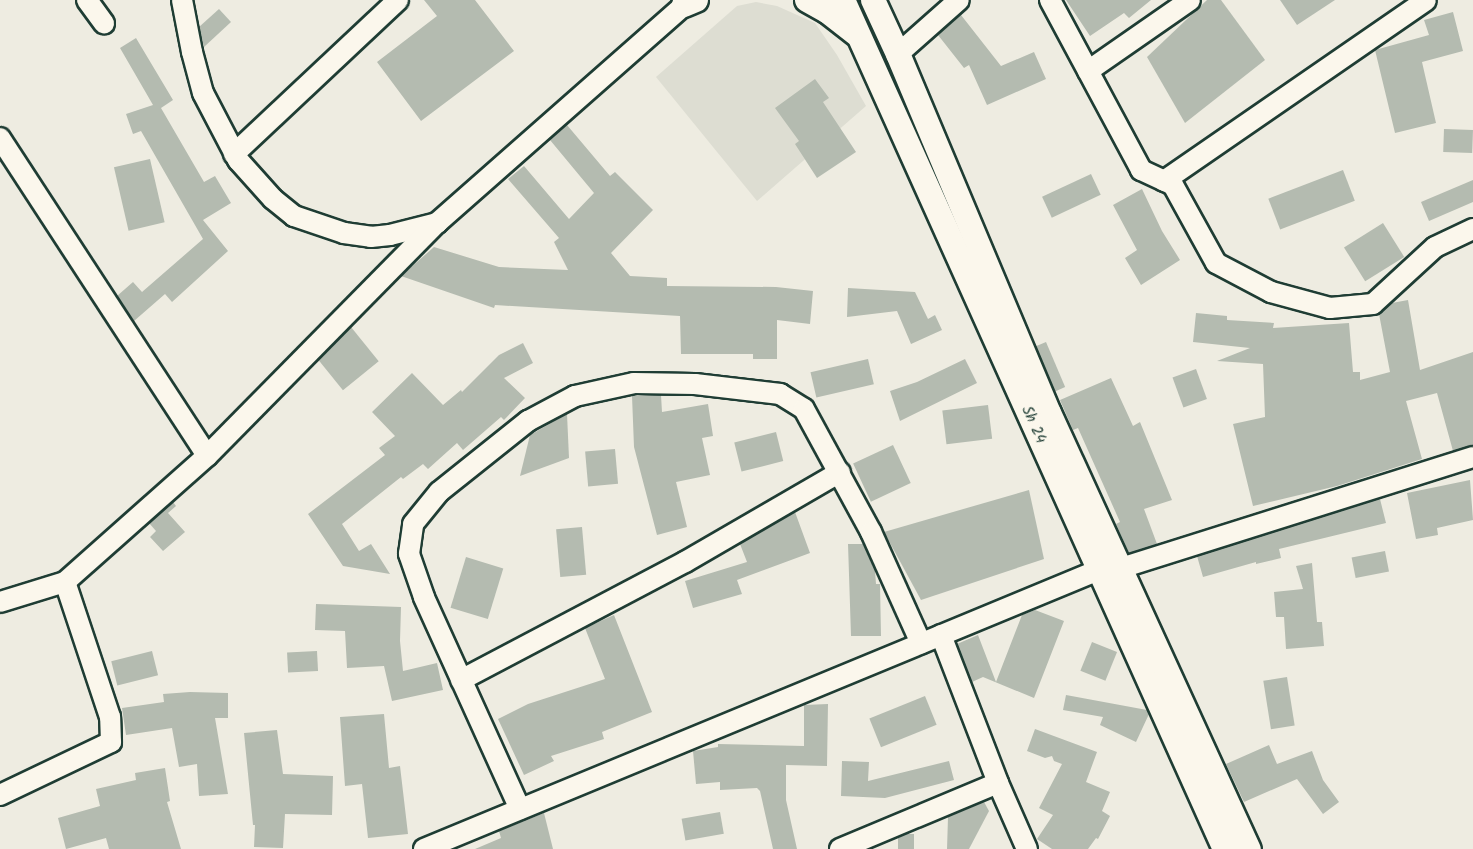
<!DOCTYPE html>
<html>
<head>
<meta charset="utf-8">
<style>
	body { margin:0 }
	#map { position:relative; width:1473px; height:849px; overflow:hidden; background:#eeece1; font-family:Kalam,sans-serif }
	div>[style] { position:absolute }
	.built>* { inset:0; background:#ddddd2 }
	.building>* { inset:0; background:#b4bbb0; transform-origin:0 0 }
	.roads { filter:drop-shadow(2px 0 #1f3d34) drop-shadow(-2px 0 #1f3d34) drop-shadow(0 2px #1f3d34) drop-shadow(0 -2px #1f3d34) }
	.minor>* { height:20px; margin:-10px; padding:0 10px; transform-origin:10px; border-radius:10px; background:#fbf7ec }
	.tertiary>* { height:24px; margin:-12px; padding:0 12px; transform-origin:12px; border-radius:12px; background:#fbf7ec }
	span { translate:-50% -50%; white-space:nowrap; text-align:center; line-height:1.15; -webkit-text-stroke:4.5px #fbf7ec; paint-order:stroke }
	.street-label { font-size:15px; color:#1f3d34 }
</style>
</head>
<body>
<div id="map">
	<div class="built">
		<i style="clip-path:polygon(756px 2px,777px 6px,815px 23px,837px 55px,866px 106px,757px 201px,656px 77px,737px 6px)"></i>
	</div>
	<div class="building">
		<i style="clip-path:polygon(424px 0,475px 0,514px 51px,421px 121px,377px 62px,437px 16px)"></i>
		<i style="clip-path:polygon(1066px 0,1151px 0,1129px 18px,1124px 13px,1090px 36px)"></i>
		<i style="clip-path:polygon(1207px 0,1221px 0,1265px 60px,1185px 123px,1147px 57px)"></i>
		<i style="clip-path:polygon(1280px 0,1335px 0,1297px 25px)"></i>
		<i style="clip-path:polygon(219px 9px,231px 22px,204px 47px,199px 27px)"></i>
		<i style="clip-path:polygon(1453px 12px,1463px 51px,1422px 62px,1436px 123px,1395px 133px,1375px 50px,1429px 35px,1424px 20px)"></i>
		<i style="clip-path:polygon(961px 15px,1001px 66px,1034px 52px,1046px 79px,987px 105px,969px 65px,964px 68px,938px 35px)"></i>
		<i style="clip-path:polygon(136px 38px,173px 100px,161px 108px,204px 182px,215px 176px,231px 203px,203px 220px,228px 251px,172px 302px,165px 294px,134px 321px,117px 296px,133px 282px,142px 292px,203px 239px,141px 131px,133px 134px,126px 114px,153px 105px,120px 48px)"></i>
		<i style="clip-path:polygon(815px 79px,829px 98px,823px 102px,856px 152px,817px 178px,795px 144px,799px 141px,775px 108px)"></i>
		<i style="clip-path:polygon(567px 125px,610px 176px,615px 172px,653px 210px,611px 253px,630px 276px,667px 278px,667px 286px,776px 287px,813px 291px,810px 324px,777px 320px,777px 359px,753px 359px,753px 354px,681px 354px,680px 316px,495px 305px,494px 308px,401px 276px,434px 247px,499px 267px,568px 270px,554px 242px,559px 238px,508px 179px,524px 166px,569px 219px,594px 193px,550px 140px)"></i>
		<i style="left:1444px;top:129px;width:29px;height:23px;rotate:2deg"></i>
		<i style="left:150px;top:159px;width:65px;height:37px;rotate:77deg"></i>
		<i style="left:1343px;top:170px;width:33px;height:80px;rotate:69deg"></i>
		<i style="left:1091px;top:174px;width:23px;height:54px;rotate:65deg"></i>
		<i style="clip-path:polygon(1473px 180px,1473px 202px,1429px 221px,1421px 202px)"></i>
		<i style="clip-path:polygon(1142px 189px,1162px 231px,1180px 260px,1141px 285px,1125px 258px,1137px 250px,1113px 205px)"></i>
		<i style="left:1383px;top:223px;width:40px;height:46px;rotate:58deg"></i>
		<i style="clip-path:polygon(848px 288px,915px 292px,928px 319px,935px 315px,942px 330px,911px 344px,897px 311px,847px 317px)"></i>
		<i style="clip-path:polygon(1408px 300px,1420px 370px,1473px 352px,1473px 445px,1453px 451px,1437px 393px,1406px 401px,1422px 459px,1337px 486px,1253px 506px,1233px 424px,1265px 417px,1263px 364px,1217px 361px,1250px 348px,1193px 342px,1196px 313px,1227px 316px,1227px 320px,1274px 323px,1273px 328px,1349px 323px,1353px 372px,1360px 372px,1360px 380px,1390px 372px,1379px 314px,1392px 303px)"></i>
		<i style="left:351px;top:327px;width:44px;height:46px;rotate:51deg"></i>
		<i style="left:1046px;top:342px;width:49px;height:11px;rotate:67deg"></i>
		<i style="clip-path:polygon(523px 343px,533px 363px,504px 378px,525px 398px,504px 420px,501px 417px,463px 450px,457px 443px,428px 469px,423px 464px,403px 479px,401px 477px,342px 524px,359px 551px,371px 544px,390px 574px,343px 566px,308px 514px,385px 455px,379px 448px,395px 436px,372px 412px,412px 373px,443px 405px,461px 390px,462px 392px,499px 355px)"></i>
		<i style="left:868px;top:359px;width:26px;height:59px;rotate:77deg"></i>
		<i style="clip-path:polygon(965px 359px,977px 383px,900px 421px,890px 391px,917px 382px)"></i>
		<i style="left:1196px;top:369px;width:32px;height:25px;rotate:70deg"></i>
		<i style="clip-path:polygon(1111px 378px,1133px 426px,1140px 422px,1172px 500px,1144px 509px,1157px 544px,1129px 553px,1116px 524px,1120px 522px,1078px 428px,1073px 430px,1060px 400px)"></i>
		<i style="clip-path:polygon(661px 395px,662px 412px,708px 404px,713px 436px,702px 438px,710px 475px,676px 482px,687px 527px,657px 535px,634px 447px,632px 396px)"></i>
		<i style="left:988px;top:405px;width:34px;height:46px;rotate:83deg"></i>
		<i style="clip-path:polygon(567px 414px,569px 458px,520px 476px,530px 435px)"></i>
		<i style="left:776px;top:432px;width:30px;height:43px;rotate:76deg"></i>
		<i style="left:893px;top:445px;width:42px;height:44px;rotate:65deg"></i>
		<i style="left:615px;top:449px;width:35px;height:30px;rotate:85deg"></i>
		<i style="clip-path:polygon(1470px 480px,1473px 520px,1437px 528px,1438px 535px,1416px 539px,1407px 493px)"></i>
		<i style="clip-path:polygon(1029px 490px,1044px 559px,921px 600px,884px 532px)"></i>
		<i style="clip-path:polygon(1380px 499px,1386px 523px,1279px 549px,1281px 558px,1256px 564px,1256px 562px,1203px 577px,1197px 556px)"></i>
		<i style="clip-path:polygon(173px 502px,176px 506px,168px 513px,185px 532px,163px 551px,150px 537px,156px 531px,149px 523px)"></i>
		<i style="clip-path:polygon(795px 512px,810px 553px,737px 580px,742px 594px,693px 608px,685px 581px,747px 562px,740px 544px)"></i>
		<i style="left:582px;top:527px;width:48px;height:26px;rotate:85deg"></i>
		<i style="clip-path:polygon(848px 544px,863px 544px,875px 571px,876px 584px,880px 584px,881px 636px,851px 636px)"></i>
		<i style="left:1385px;top:551px;width:21px;height:34px;rotate:79deg"></i>
		<i style="left:466px;top:557px;width:39px;height:53px;rotate:17deg"></i>
		<i style="clip-path:polygon(1312px 563px,1317px 622px,1322px 622px,1324px 646px,1286px 649px,1284px 617px,1276px 617px,1274px 592px,1303px 589px,1296px 566px)"></i>
		<i style="clip-path:polygon(316px 604px,401px 607px,400px 641px,403px 671px,437px 663px,443px 690px,392px 701px,384px 666px,347px 668px,345px 631px,315px 630px)"></i>
		<i style="clip-path:polygon(1035px 610px,1064px 621px,1034px 698px,983px 677px,972px 682px,957px 644px,978px 635px,996px 682px,1022px 615px)"></i>
		<i style="clip-path:polygon(614px 615px,652px 712px,602px 732px,604px 739px,551px 756px,554px 761px,524px 775px,498px 719px,528px 704px,605px 679px,585px 628px)"></i>
		<i style="left:1092px;top:642px;width:27px;height:31px;rotate:22deg"></i>
		<i style="left:152px;top:651px;width:25px;height:42px;rotate:76deg"></i>
		<i style="left:317px;top:651px;width:20px;height:30px;rotate:87deg"></i>
		<i style="left:1287px;top:677px;width:49px;height:24px;rotate:81deg"></i>
		<i style="clip-path:polygon(190px 692px,228px 693px,228px 718px,215px 718px,228px 794px,199px 796px,197px 764px,179px 767px,172px 728px,126px 735px,122px 708px,164px 702px,163px 694px)"></i>
		<i style="clip-path:polygon(1066px 695px,1147px 710px,1149px 714px,1136px 742px,1100px 725px,1103px 717px,1063px 710px)"></i>
		<i style="left:925px;top:696px;width:31px;height:60px;rotate:68deg"></i>
		<i style="clip-path:polygon(828px 704px,827px 766px,786px 765px,786px 800px,797px 849px,773px 849px,760px 791px,757px 788px,720px 790px,720px 782px,696px 784px,693px 751px,718px 747px,718px 744px,804px 746px,804px 705px)"></i>
		<i style="clip-path:polygon(384px 714px,389px 768px,400px 766px,408px 834px,368px 838px,362px 784px,345px 786px,340px 717px)"></i>
		<i style="clip-path:polygon(1035px 729px,1097px 752px,1086px 782px,1110px 792px,1102px 811px,1110px 816px,1098px 839px,1096px 838px,1088px 849px,1052px 849px,1037px 839px,1053px 815px,1039px 808px,1062px 764px,1054px 761px,1052px 756px,1045px 758px,1027px 751px)"></i>
		<i style="clip-path:polygon(277px 730px,283px 774px,333px 776px,332px 815px,285px 814px,283px 848px,254px 847px,255px 825px,253px 825px,244px 733px)"></i>
		<i style="clip-path:polygon(1269px 745px,1277px 764px,1312px 751px,1323px 780px,1339px 802px,1323px 814px,1297px 779px,1244px 802px,1226px 764px)"></i>
		<i style="clip-path:polygon(842px 761px,869px 762px,868px 781px,949px 761px,954px 780px,885px 798px,841px 796px)"></i>
		<i style="clip-path:polygon(165px 768px,170px 801px,167px 802px,181px 849px,109px 849px,106px 838px,66px 849px,58px 818px,100px 806px,96px 789px,136px 780px,135px 773px)"></i>
		<i style="clip-path:polygon(984px 802px,989px 811px,969px 849px,947px 849px,948px 817px)"></i>
		<i style="left:720px;top:812px;width:22px;height:39px;rotate:80deg"></i>
		<i style="clip-path:polygon(544px 813px,553px 849px,475px 849px,501px 838px,499px 831px)"></i>
		<i style="clip-path:polygon(907px 834px,914px 834px,914px 849px,898px 849px,898px 838px)"></i>
	</div>
	<div class="roads">
		<div class="minor">
			<i style="left:87px;top:0;width:29px;rotate:54deg"></i>
			<i style="left:182px;top:0;width:53px;rotate:79.1deg"></i>
			<i style="left:192px;top:52px;width:42px;rotate:75deg"></i>
			<i style="left:203px;top:93px;width:76px;rotate:62.4deg"></i>
			<i style="left:238px;top:160px;width:52px;rotate:48.1deg"></i>
			<i style="left:273px;top:199px;width:27px;rotate:39deg"></i>
			<i style="left:294px;top:216px;width:53px;rotate:18.8deg"></i>
			<i style="left:344px;top:233px;width:27px;rotate:8deg"></i>
			<i style="left:371px;top:237px;width:19px;rotate:-6deg"></i>
			<i style="left:390px;top:235px;width:49px;rotate:-14.3deg"></i>
			<i style="left:1050px;top:0;width:193px;rotate:61.8deg"></i>
			<i style="left:1141px;top:170px;width:35px;rotate:25deg"></i>
			<i style="left:1173px;top:185px;width:89px;rotate:61.1deg"></i>
			<i style="left:1216px;top:263px;width:62px;rotate:27.8deg"></i>
			<i style="left:1271px;top:292px;width:61px;rotate:15.2deg"></i>
			<i style="left:1330px;top:308px;width:43px;rotate:-5.3deg"></i>
			<i style="left:1373px;top:304px;width:84px;rotate:-42.6deg"></i>
			<i style="left:1435px;top:247px;width:42px;rotate:-25.3deg"></i>
			<i style="left:898px;top:54px;width:81px;rotate:-41.5deg"></i>
			<i style="left:1088px;top:71px;width:124px;rotate:-34.8deg"></i>
			<i style="left:0;top:138px;width:379px;rotate:56.9deg"></i>
			<i style="left:234px;top:154px;width:225px;rotate:-43.2deg"></i>
			<i style="left:1164px;top:181px;width:318px;rotate:-34.6deg"></i>
			<i style="left:1121px;top:568px;width:369px;rotate:-17.5deg"></i>
			<i style="left:0;top:602px;width:68px;rotate:-17.1deg"></i>
			<i style="left:65px;top:582px;width:190px;rotate:-41.6deg"></i>
			<i style="left:207px;top:456px;width:327px;rotate:-45.4deg"></i>
			<i style="left:437px;top:223px;width:337px;rotate:-41.4deg"></i>
			<i style="left:941px;top:635px;width:159px;rotate:68.9deg"></i>
			<i style="left:998px;top:783px;width:72px;rotate:66.3deg"></i>
			<i style="left:461px;top:680px;width:253px;rotate:-27.8deg"></i>
			<i style="left:685px;top:562px;width:179px;rotate:-30.1deg"></i>
			<i style="left:0;top:795px;width:123px;rotate:-25.5deg"></i>
			<i style="left:111px;top:742px;width:25px;rotate:-92deg"></i>
			<i style="left:110px;top:717px;width:142px;rotate:-108.4deg"></i>
			<i style="left:520px;top:809px;width:233px;rotate:-114.4deg"></i>
			<i style="left:424px;top:597px;width:46px;rotate:-109.2deg"></i>
			<i style="left:409px;top:554px;width:30px;rotate:-82deg"></i>
			<i style="left:413px;top:524px;width:41px;rotate:-50.9deg"></i>
			<i style="left:439px;top:492px;width:114px;rotate:-38.6deg"></i>
			<i style="left:528px;top:421px;width:53px;rotate:-28deg"></i>
			<i style="left:575px;top:396px;width:60px;rotate:-12.4deg"></i>
			<i style="left:634px;top:383px;width:61px;rotate:0.9deg"></i>
			<i style="left:695px;top:384px;width:86px;rotate:6.7deg"></i>
			<i style="left:780px;top:394px;width:28px;rotate:32deg"></i>
			<i style="left:804px;top:409px;width:140px;rotate:61.4deg"></i>
			<i style="left:871px;top:532px;width:122px;rotate:65.8deg"></i>
			<i style="left:424px;top:849px;width:730px;rotate:-22.46deg"></i>
			<i style="left:840px;top:849px;width:171px;rotate:-22.7deg"></i>
		</div>
		<div class="tertiary">
			<i style="left:807px;top:0;width:23px;rotate:29deg"></i>
			<i style="left:827px;top:11px;width:37px;rotate:38deg"></i>
			<i style="left:843px;top:0;width:931px;rotate:65.78deg"></i>
			<i style="left:873px;top:0;width:60px;rotate:65.2deg"></i>
			<i style="left:898px;top:54px;width:389px;rotate:67.2deg"></i>
			<i style="left:1049px;top:413px;width:480px;rotate:65.4deg"></i>
			<i style="left:684px;top:5px;width:13px;rotate:-23deg"></i>
		</div>
	</div>
	<div class="street-label">
		<span style="left:1033px;top:425px;rotate:66deg">Sh 24</span>
	</div>
</div>
</body>
</html>
